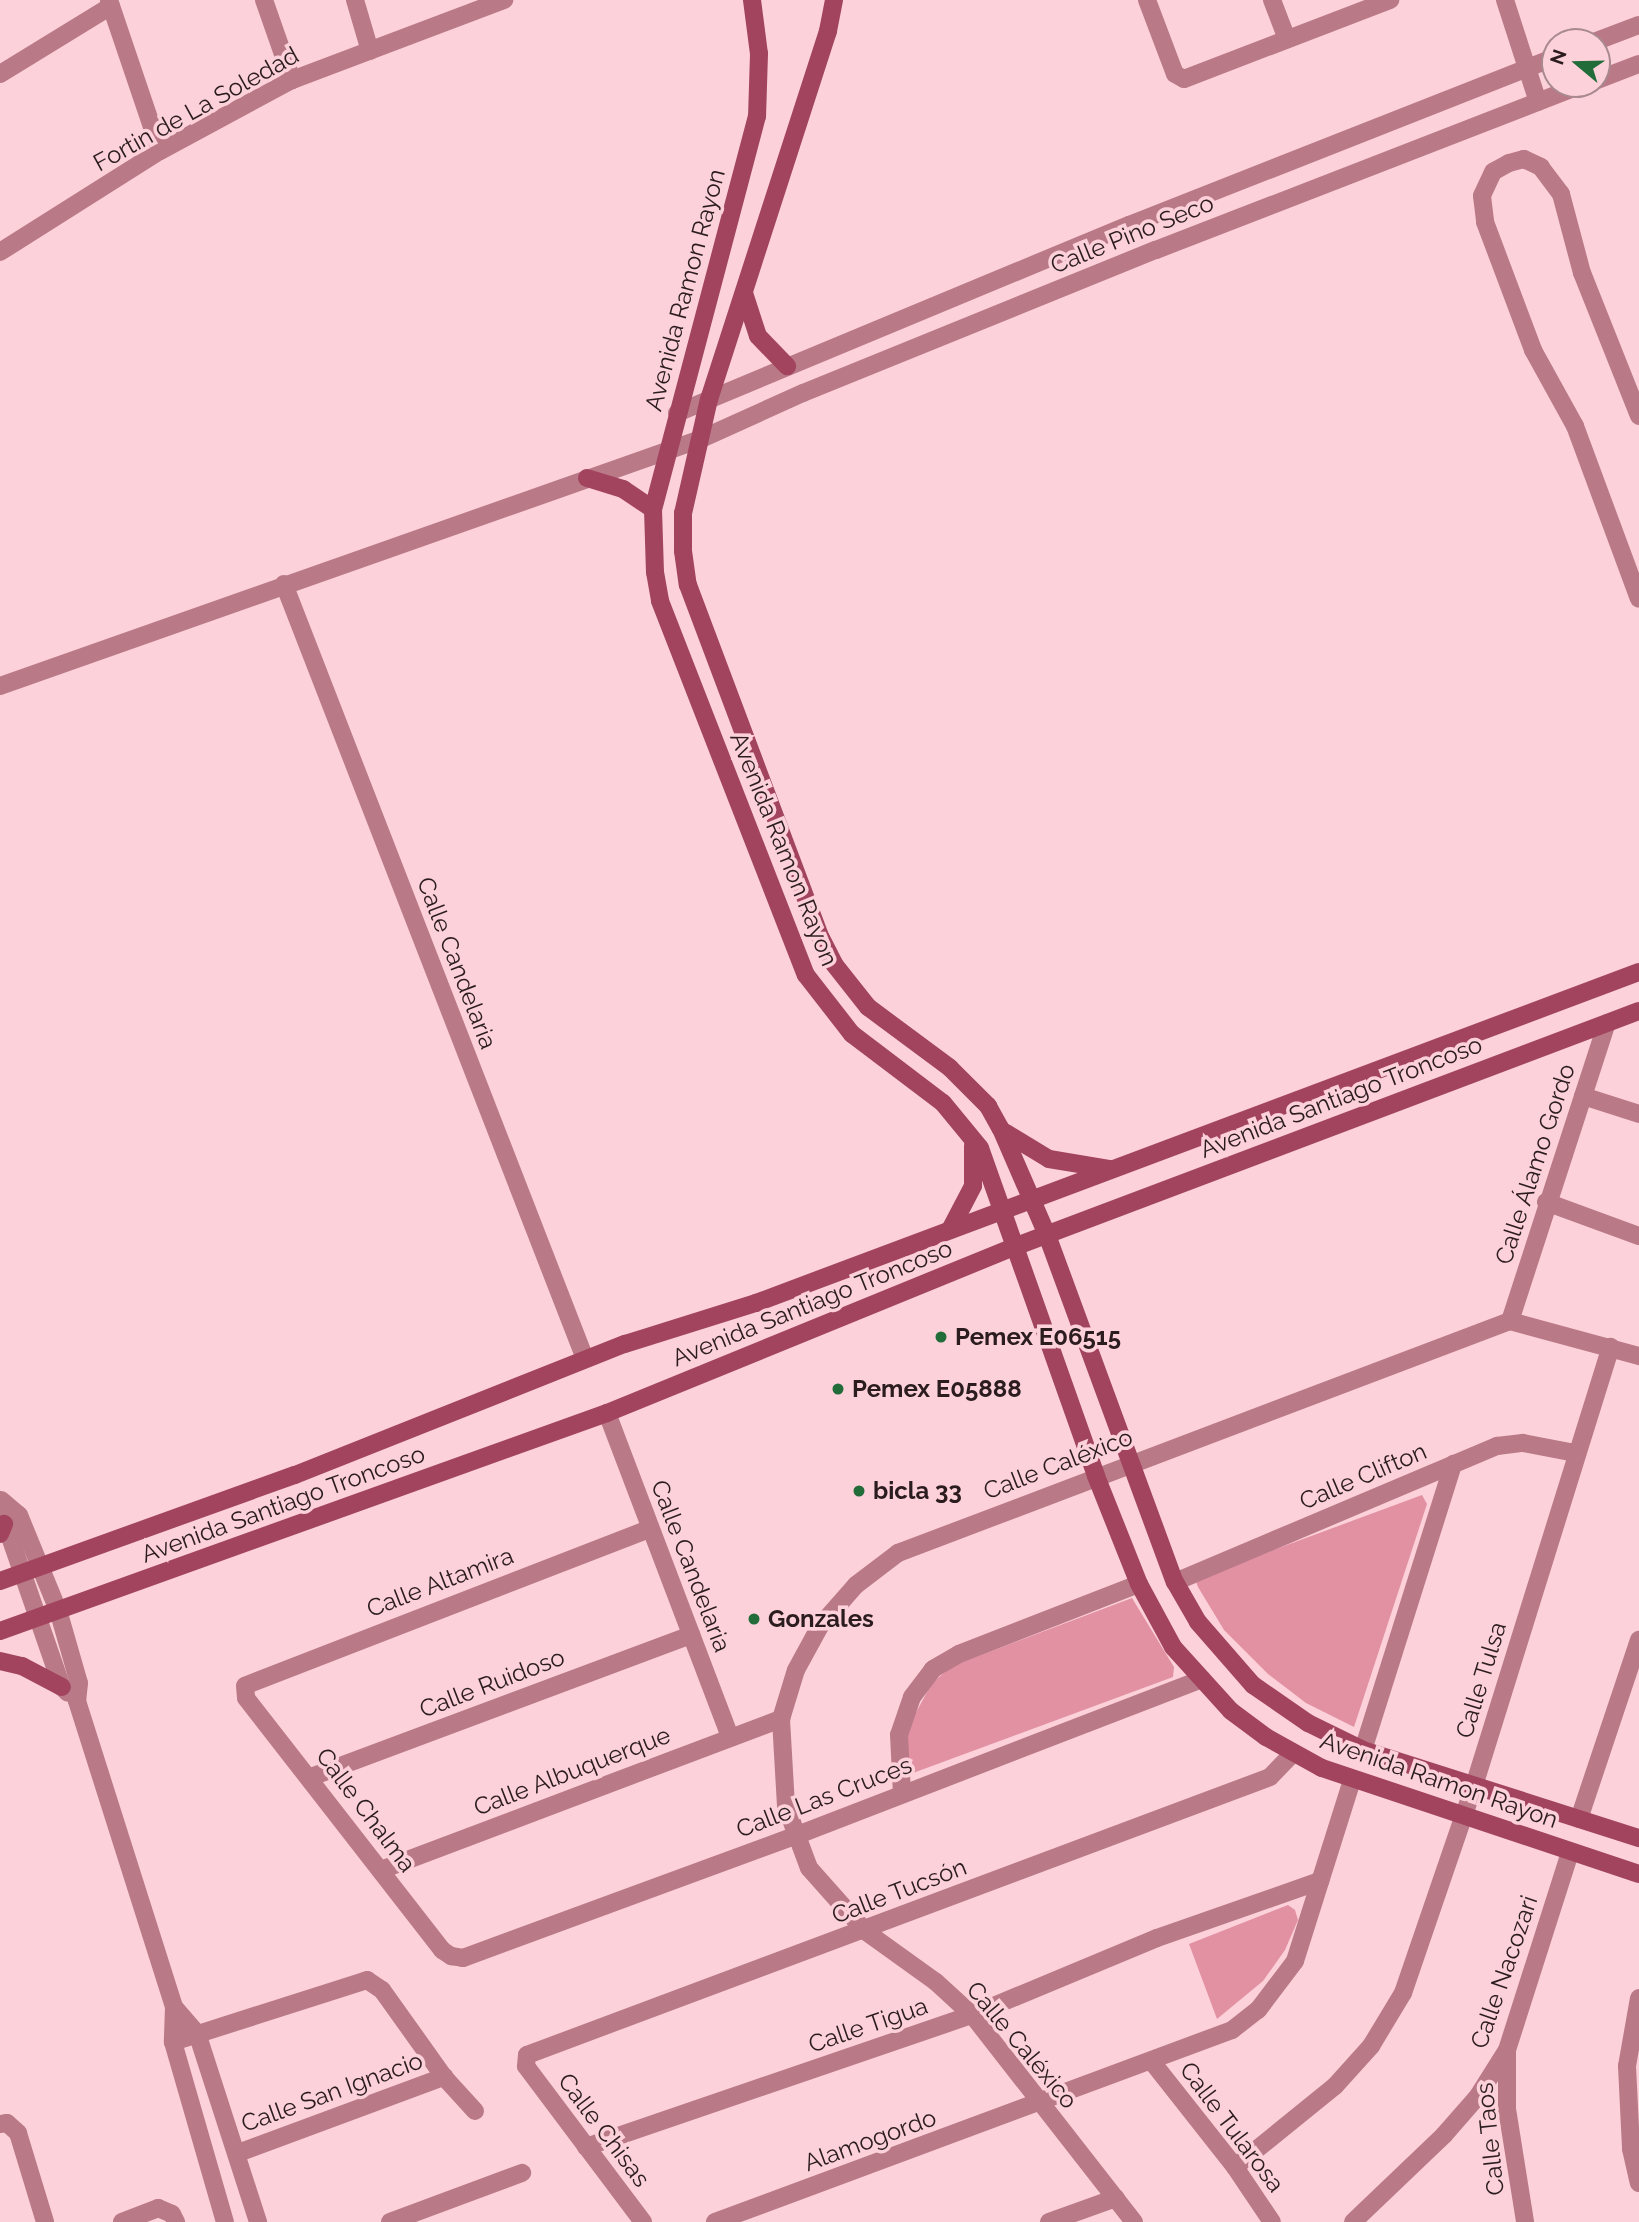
<!DOCTYPE html>
<html>
<head>
<meta charset="utf-8">
<style>
	body { margin:0 }
	#map { position:relative; width:1639px; height:2222px; overflow:hidden; background:#fcd1d9; font-family:Raleway,sans-serif }
	div>[style] { position:absolute }
	.green>* { inset:0; background:#e291a3 }
	.minor>* { height:18px; margin:-9px; padding:0 9px; transform-origin:9px; border-radius:9px; background:#ba7987 }
	.tertiary>* { height:18px; margin:-9px; padding:0 9px; transform-origin:9px; border-radius:9px; background:#ba7987 }
	.secondary>* { height:18px; margin:-9px; padding:0 9px; transform-origin:9px; border-radius:9px; background:#a2445e }
	.dots>* { width:19px; height:19px; translate:-50% -50%; box-sizing:border-box; border:4px solid #fcd1d9; border-radius:50% }
	span { translate:-50% -50%; white-space:nowrap; text-align:center; line-height:1.15; -webkit-text-stroke:7px #fcd1d9; paint-order:stroke }
	.street-label { font-size:24px; color:#2b1c1f }
	.poi-label { font-size:24px; color:#2b1c1f; font-weight:700 }
	.left { translate:0 -50%; text-align:left }
	.north { position:absolute; left:1541px; top:28px; width:70px; height:70px; box-sizing:border-box; background:#fcd1d9; border:2px solid #a8898f; border-radius:50%; rotate:289deg; font-size:19px; font-weight:700; line-height:28px; text-align:center; color:#2b1c1f }
	.north::after { content:''; display:block; margin:auto; width:24px; height:32px; background:#226c3a; clip-path:polygon(50% 0,100% 100%,50% 72%,0 100%) }
</style>
</head>
<body>
<div id="map">
	<div class="green">
		<i style="clip-path:polygon(1422px 1495px,1427px 1504px,1354px 1727px,1306px 1703px,1268px 1674px,1224px 1630px,1198px 1587px,1195px 1579px)"></i>
		<i style="clip-path:polygon(1132px 1598px,1174px 1667px,1173px 1677px,913px 1773px,905px 1755px,908px 1727px,932px 1683px,952px 1666px)"></i>
		<i style="clip-path:polygon(1288px 1905px,1295px 1910px,1298px 1920px,1285px 1950px,1263px 1981px,1217px 2019px,1189px 1944px)"></i>
	</div>
	<div class="minor">
		<i style="left:109px;top:0;width:159px;rotate:71.3deg"></i>
		<i style="left:264px;top:0;width:85px;rotate:70.7deg"></i>
		<i style="left:355px;top:0;width:53px;rotate:73.6deg"></i>
		<i style="left:1147px;top:0;width:79px;rotate:69.3deg"></i>
		<i style="left:1175px;top:74px;width:10px;rotate:29deg"></i>
		<i style="left:1184px;top:79px;width:221px;rotate:-21deg"></i>
		<i style="left:1272px;top:0;width:42px;rotate:69deg"></i>
		<i style="left:1505px;top:0;width:107px;rotate:72.1deg"></i>
		<i style="left:1594px;top:42px;width:48px;rotate:-20.7deg"></i>
		<i style="left:0;top:74px;width:130px;rotate:-31.5deg"></i>
		<i style="left:1597px;top:80px;width:45px;rotate:-20.9deg"></i>
		<i style="left:0;top:252px;width:189px;rotate:-32.3deg"></i>
		<i style="left:160px;top:151px;width:150px;rotate:-28.3deg"></i>
		<i style="left:292px;top:80px;width:227px;rotate:-20.7deg"></i>
		<i style="left:677px;top:413px;width:490px;rotate:-22.6deg"></i>
		<i style="left:1129px;top:225px;width:458px;rotate:-21.5deg"></i>
		<i style="left:1639px;top:416px;width:154px;rotate:-111.7deg"></i>
		<i style="left:1582px;top:273px;width:82px;rotate:-104.9deg"></i>
		<i style="left:1561px;top:194px;width:34px;rotate:-127deg"></i>
		<i style="left:1541px;top:167px;width:19px;rotate:-155deg"></i>
		<i style="left:1524px;top:159px;width:16px;rotate:165deg"></i>
		<i style="left:1509px;top:163px;width:18px;rotate:151deg"></i>
		<i style="left:1493px;top:172px;width:26px;rotate:115deg"></i>
		<i style="left:1482px;top:196px;width:26px;rotate:83deg"></i>
		<i style="left:1485px;top:222px;width:137px;rotate:69.4deg"></i>
		<i style="left:1533px;top:350px;width:87px;rotate:61.1deg"></i>
		<i style="left:1575px;top:426px;width:184px;rotate:69.7deg"></i>
		<i style="left:284px;top:584px;width:831px;rotate:68.77deg"></i>
		<i style="left:0;top:686px;width:743px;rotate:-19.41deg"></i>
		<i style="left:701px;top:439px;width:112px;rotate:-24.3deg"></i>
		<i style="left:803px;top:393px;width:381px;rotate:-22.1deg"></i>
		<i style="left:1156px;top:250px;width:460px;rotate:-21.2deg"></i>
		<i style="left:1583px;top:1096px;width:59px;rotate:17.8deg"></i>
		<i style="left:1546px;top:1202px;width:99px;rotate:20.1deg"></i>
		<i style="left:1510px;top:1321px;width:313px;rotate:-72deg"></i>
		<i style="left:607px;top:1413px;width:347px;rotate:69.2deg"></i>
		<i style="left:649px;top:1529px;width:433px;rotate:158.8deg"></i>
		<i style="left:245px;top:1686px;width:12px;rotate:85deg"></i>
		<i style="left:246px;top:1698px;width:319px;rotate:52.1deg"></i>
		<i style="left:442px;top:1950px;width:11px;rotate:34deg"></i>
		<i style="left:451px;top:1956px;width:12px;rotate:9deg"></i>
		<i style="left:463px;top:1958px;width:354px;rotate:-20.2deg"></i>
		<i style="left:795px;top:1836px;width:436px;rotate:-21.1deg"></i>
		<i style="left:1175px;top:1582px;width:350px;rotate:-22.9deg"></i>
		<i style="left:1497px;top:1446px;width:26px;rotate:-7deg"></i>
		<i style="left:1523px;top:1443px;width:53px;rotate:10.9deg"></i>
		<i style="left:1363px;top:1750px;width:300px;rotate:-72.5deg"></i>
		<i style="left:311px;top:1777px;width:406px;rotate:-20.5deg"></i>
		<i style="left:902px;top:1794px;width:59px;rotate:-92.9deg"></i>
		<i style="left:899px;top:1735px;width:40px;rotate:-71.1deg"></i>
		<i style="left:912px;top:1697px;width:35px;rotate:-53deg"></i>
		<i style="left:933px;top:1669px;width:30px;rotate:-30deg"></i>
		<i style="left:959px;top:1654px;width:193px;rotate:-21.3deg"></i>
		<i style="left:1579px;top:1819px;width:189px;rotate:-71.5deg"></i>
		<i style="left:381px;top:1870px;width:428px;rotate:-20.7deg"></i>
		<i style="left:1639px;top:1998px;width:69px;rotate:100deg"></i>
		<i style="left:1627px;top:2066px;width:83px;rotate:87.2deg"></i>
		<i style="left:1631px;top:2149px;width:35px;rotate:77deg"></i>
		<i style="left:173px;top:2042px;width:204px;rotate:-17.7deg"></i>
		<i style="left:367px;top:1980px;width:18px;rotate:34deg"></i>
		<i style="left:382px;top:1990px;width:107px;rotate:54.5deg"></i>
		<i style="left:444px;top:2077px;width:46px;rotate:47.6deg"></i>
		<i style="left:1507px;top:2052px;width:57px;rotate:90deg"></i>
		<i style="left:1507px;top:2109px;width:114px;rotate:80.9deg"></i>
		<i style="left:1153px;top:2063px;width:132px;rotate:51.7deg"></i>
		<i style="left:1235px;top:2167px;width:66px;rotate:56.1deg"></i>
		<i style="left:0;top:2124px;width:7px;rotate:-8deg"></i>
		<i style="left:7px;top:2123px;width:15px;rotate:42deg"></i>
		<i style="left:18px;top:2133px;width:93px;rotate:73.1deg"></i>
		<i style="left:586px;top:2147px;width:408px;rotate:-18.9deg"></i>
		<i style="left:972px;top:2015px;width:200px;rotate:-22.6deg"></i>
		<i style="left:1157px;top:1938px;width:173px;rotate:-19.3deg"></i>
		<i style="left:238px;top:2153px;width:220px;rotate:-20.3deg"></i>
		<i style="left:1235px;top:2167px;width:129px;rotate:-39deg"></i>
		<i style="left:1335px;top:2086px;width:54px;rotate:-48deg"></i>
		<i style="left:1371px;top:2046px;width:62px;rotate:-58.9deg"></i>
		<i style="left:1403px;top:1993px;width:219px;rotate:-71.1deg"></i>
		<i style="left:1474px;top:1786px;width:460px;rotate:-72.7deg"></i>
		<i style="left:122px;top:2222px;width:39px;rotate:-21deg"></i>
		<i style="left:158px;top:2208px;width:15px;rotate:23deg"></i>
		<i style="left:172px;top:2214px;width:9px;rotate:63deg"></i>
		<i style="left:390px;top:2222px;width:141px;rotate:-20.4deg"></i>
		<i style="left:643px;top:2222px;width:195px;rotate:-126.9deg"></i>
		<i style="left:526px;top:2066px;width:11px;rotate:-85deg"></i>
		<i style="left:527px;top:2055px;width:793px;rotate:-20.51deg"></i>
		<i style="left:1270px;top:1777px;width:32px;rotate:-46deg"></i>
		<i style="left:715px;top:2222px;width:552px;rotate:-20.37deg"></i>
		<i style="left:1232px;top:2030px;width:33px;rotate:-38deg"></i>
		<i style="left:1258px;top:2010px;width:61px;rotate:-52.9deg"></i>
		<i style="left:1295px;top:1961px;width:190px;rotate:-72.5deg"></i>
		<i style="left:1049px;top:2222px;width:71px;rotate:-19.7deg"></i>
		<i style="left:1134px;top:2222px;width:263px;rotate:-128deg"></i>
		<i style="left:972px;top:2015px;width:49px;rotate:-137.5deg"></i>
		<i style="left:936px;top:1982px;width:87px;rotate:-144.3deg"></i>
		<i style="left:865px;top:1931px;width:84px;rotate:-131.6deg"></i>
		<i style="left:809px;top:1868px;width:66px;rotate:-110.4deg"></i>
		<i style="left:786px;top:1806px;width:87px;rotate:-93.3deg"></i>
		<i style="left:781px;top:1719px;width:51px;rotate:-73deg"></i>
		<i style="left:796px;top:1670px;width:50px;rotate:-61.4deg"></i>
		<i style="left:820px;top:1626px;width:55px;rotate:-48.7deg"></i>
		<i style="left:856px;top:1585px;width:53px;rotate:-37.3deg"></i>
		<i style="left:898px;top:1553px;width:654px;rotate:-20.76deg"></i>
		<i style="left:1510px;top:1321px;width:134px;rotate:15.2deg"></i>
		<i style="left:1353px;top:2222px;width:126px;rotate:-43.7deg"></i>
		<i style="left:1444px;top:2135px;width:52px;rotate:-48.9deg"></i>
		<i style="left:1478px;top:2096px;width:54px;rotate:-57.8deg"></i>
		<i style="left:1507px;top:2050px;width:208px;rotate:-72.3deg"></i>
	</div>
	<div class="tertiary">
		<i style="left:1px;top:1500px;width:23px;rotate:40deg"></i>
		<i style="left:19px;top:1515px;width:103px;rotate:67.7deg"></i>
		<i style="left:58px;top:1610px;width:76px;rotate:74deg"></i>
		<i style="left:79px;top:1683px;width:18px;rotate:96deg"></i>
		<i style="left:77px;top:1701px;width:321px;rotate:72.4deg"></i>
		<i style="left:174px;top:2007px;width:35px;rotate:92deg"></i>
		<i style="left:173px;top:2042px;width:187px;rotate:73.9deg"></i>
		<i style="left:3px;top:1517px;width:180px;rotate:70.9deg"></i>
		<i style="left:62px;top:1687px;width:8px;rotate:45deg"></i>
		<i style="left:174px;top:2007px;width:35px;rotate:49deg"></i>
		<i style="left:197px;top:2033px;width:199px;rotate:72.1deg"></i>
	</div>
	<div class="secondary">
		<i style="left:752px;top:0;width:54px;rotate:82.6deg"></i>
		<i style="left:759px;top:54px;width:62px;rotate:91.8deg"></i>
		<i style="left:757px;top:116px;width:407px;rotate:104.8deg"></i>
		<i style="left:653px;top:509px;width:63px;rotate:88.2deg"></i>
		<i style="left:655px;top:572px;width:29px;rotate:80deg"></i>
		<i style="left:660px;top:601px;width:401px;rotate:68.7deg"></i>
		<i style="left:806px;top:975px;width:75px;rotate:52.1deg"></i>
		<i style="left:852px;top:1034px;width:114px;rotate:37.2deg"></i>
		<i style="left:943px;top:1103px;width:58px;rotate:50.6deg"></i>
		<i style="left:980px;top:1148px;width:348px;rotate:70.5deg"></i>
		<i style="left:1096px;top:1476px;width:116px;rotate:68.3deg"></i>
		<i style="left:1139px;top:1584px;width:72px;rotate:61.6deg"></i>
		<i style="left:1173px;top:1647px;width:86px;rotate:47.8deg"></i>
		<i style="left:1231px;top:1711px;width:44px;rotate:36.6deg"></i>
		<i style="left:1266px;top:1737px;width:64px;rotate:29deg"></i>
		<i style="left:1322px;top:1768px;width:334px;rotate:18.5deg"></i>
		<i style="left:834px;top:0;width:32px;rotate:101deg"></i>
		<i style="left:828px;top:31px;width:387px;rotate:107.9deg"></i>
		<i style="left:709px;top:399px;width:117px;rotate:102.8deg"></i>
		<i style="left:683px;top:513px;width:38px;rotate:90deg"></i>
		<i style="left:683px;top:551px;width:34px;rotate:82deg"></i>
		<i style="left:688px;top:585px;width:377px;rotate:69.4deg"></i>
		<i style="left:821px;top:938px;width:29px;rotate:63deg"></i>
		<i style="left:834px;top:964px;width:55px;rotate:51.7deg"></i>
		<i style="left:868px;top:1007px;width:102px;rotate:36.6deg"></i>
		<i style="left:950px;top:1068px;width:54px;rotate:45deg"></i>
		<i style="left:988px;top:1106px;width:26px;rotate:61deg"></i>
		<i style="left:1001px;top:1129px;width:116px;rotate:66.5deg"></i>
		<i style="left:1047px;top:1235px;width:370px;rotate:69.8deg"></i>
		<i style="left:1175px;top:1582px;width:46px;rotate:60.1deg"></i>
		<i style="left:1198px;top:1622px;width:84px;rotate:48.9deg"></i>
		<i style="left:1253px;top:1685px;width:67px;rotate:34.6deg"></i>
		<i style="left:1308px;top:1723px;width:61px;rotate:26.1deg"></i>
		<i style="left:1363px;top:1750px;width:290px;rotate:17.7deg"></i>
		<i style="left:744px;top:293px;width:45px;rotate:72deg"></i>
		<i style="left:758px;top:336px;width:42px;rotate:46deg"></i>
		<i style="left:587px;top:478px;width:38px;rotate:17deg"></i>
		<i style="left:623px;top:489px;width:36px;rotate:34deg"></i>
		<i style="left:1006px;top:1133px;width:50px;rotate:31.2deg"></i>
		<i style="left:1049px;top:1159px;width:62px;rotate:9.3deg"></i>
		<i style="left:950px;top:1230px;width:50px;rotate:-62.4deg"></i>
		<i style="left:973px;top:1186px;width:40px;rotate:-90deg"></i>
		<i style="left:0;top:1534px;width:11px;rotate:-68deg"></i>
		<i style="left:0;top:1581px;width:313px;rotate:-19.8deg"></i>
		<i style="left:295px;top:1475px;width:355px;rotate:-21.7deg"></i>
		<i style="left:625px;top:1344px;width:137px;rotate:-17.4deg"></i>
		<i style="left:756px;top:1303px;width:943px;rotate:-20.55deg"></i>
		<i style="left:0;top:1631px;width:645px;rotate:-19.76deg"></i>
		<i style="left:607px;top:1413px;width:440px;rotate:-22.2deg"></i>
		<i style="left:1014px;top:1247px;width:668px;rotate:-20.69deg"></i>
		<i style="left:0;top:1661px;width:23px;rotate:13deg"></i>
		<i style="left:22px;top:1666px;width:45px;rotate:27.7deg"></i>
	</div>
	<div class="dots">
		<i style="left:941px;top:1337px;background:#226c3a"></i>
		<i style="left:838px;top:1389px;background:#226c3a"></i>
		<i style="left:859px;top:1491px;background:#226c3a"></i>
		<i style="left:754px;top:1619px;background:#226c3a"></i>
	</div>
	<div class="street-label">
		<span style="left:196px;top:109px;rotate:-29deg">Fortin de La Soledad</span>
		<span style="left:1132px;top:234px;rotate:-22deg">Calle Pino Seco</span>
		<span style="left:685px;top:290px;rotate:-75deg">Avenida Ramon Rayon</span>
		<span style="left:784px;top:849px;rotate:68deg">Avenida Ramon Rayon</span>
		<span style="left:457px;top:963px;rotate:69deg">Calle Candelaria</span>
		<span style="left:1341px;top:1097px;rotate:-21deg">Avenida Santiago Troncoso</span>
		<span style="left:1535px;top:1164px;rotate:-72deg">Calle Álamo Gordo</span>
		<span style="left:812px;top:1303px;rotate:-22deg">Avenida Santiago Troncoso</span>
		<span style="left:1058px;top:1464px;rotate:-21deg">Calle Caléxico</span>
		<span style="left:1363px;top:1476px;rotate:-23deg">Calle Clifton</span>
		<span style="left:283px;top:1504px;rotate:-20deg">Avenida Santiago Troncoso</span>
		<span style="left:691px;top:1566px;rotate:69deg">Calle Candelaria</span>
		<span style="left:440px;top:1582px;rotate:-21deg">Calle Altamira</span>
		<span style="left:1481px;top:1680px;rotate:-73deg">Calle Tulsa</span>
		<span style="left:492px;top:1683px;rotate:-21deg">Calle Ruidoso</span>
		<span style="left:572px;top:1771px;rotate:-21deg">Calle Albuquerque</span>
		<span style="left:1439px;top:1780px;rotate:19deg">Avenida Ramon Rayon</span>
		<span style="left:824px;top:1797px;rotate:-21deg">Calle Las Cruces</span>
		<span style="left:366px;top:1810px;rotate:53deg">Calle Chalma</span>
		<span style="left:899px;top:1891px;rotate:-21deg">Calle Tucsón</span>
		<span style="left:1504px;top:1972px;rotate:-71deg">Calle Nacozari</span>
		<span style="left:868px;top:2025px;rotate:-19deg">Calle Tigua</span>
		<span style="left:1022px;top:2045px;rotate:50deg">Calle Caléxico</span>
		<span style="left:332px;top:2092px;rotate:-20deg">Calle San Ignacio</span>
		<span style="left:1232px;top:2127px;rotate:53deg">Calle Tularosa</span>
		<span style="left:604px;top:2130px;rotate:53deg">Calle Chisas</span>
		<span style="left:1490px;top:2139px;rotate:-96deg">Calle Taos</span>
		<span style="left:870px;top:2140px;rotate:-20deg">Alamogordo</span>
	</div>
	<div class="poi-label">
		<span class="left" style="left:955px;top:1337px">Pemex E06515</span>
		<span class="left" style="left:852px;top:1389px">Pemex E05888</span>
		<span class="left" style="left:873px;top:1491px">bicla 33</span>
		<span class="left" style="left:768px;top:1619px">Gonzales</span>
	</div>
	<div class="north">N</div>
</div>
</body>
</html>
